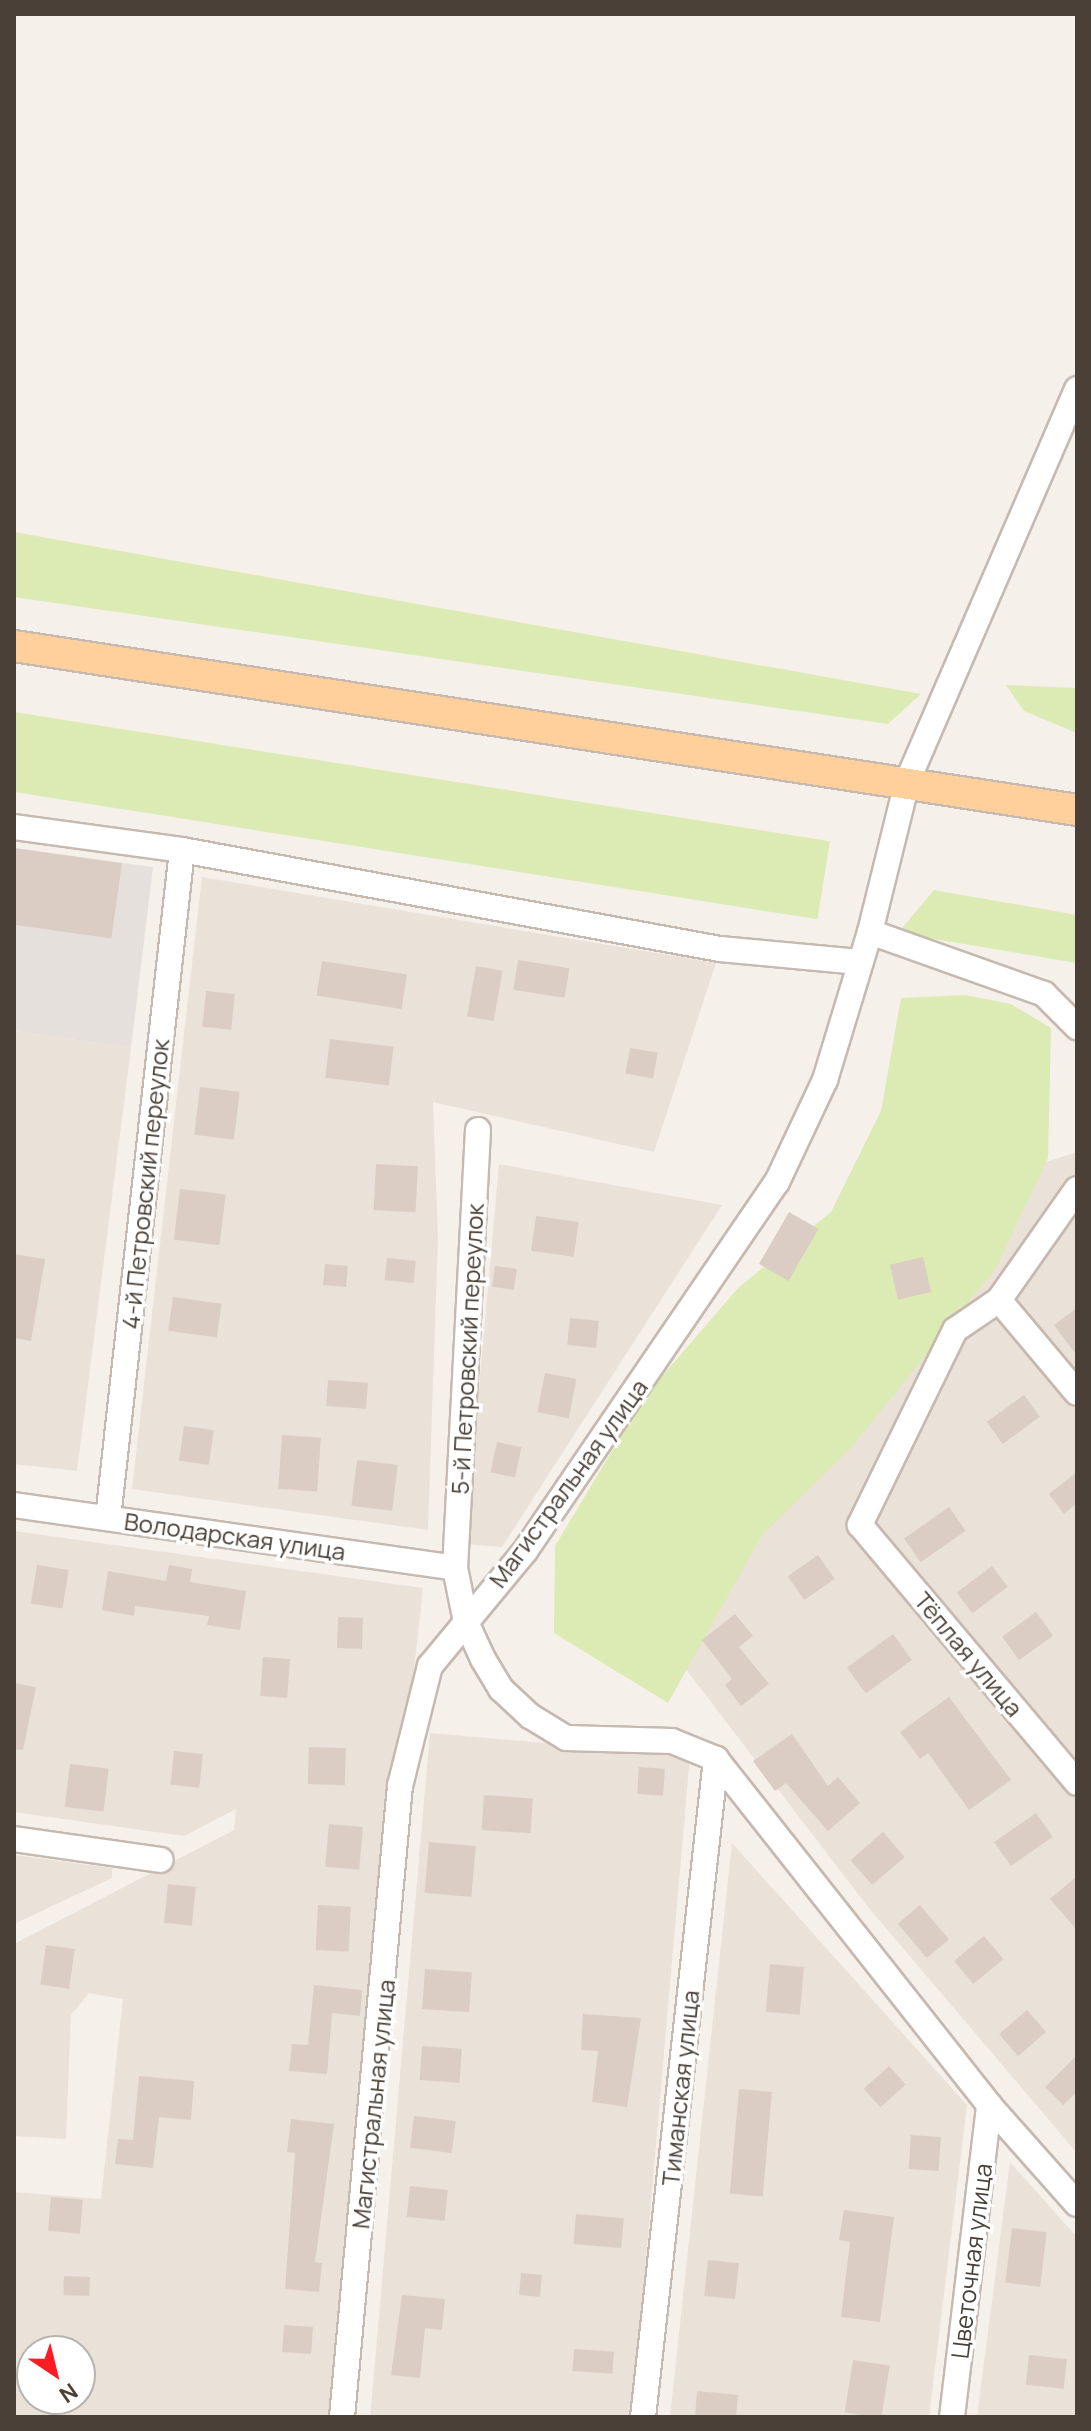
<!DOCTYPE html>
<html>
<head>
<meta charset="utf-8">
<style>
	body { margin:0 }
	#map { position:relative; width:1091px; height:2431px; overflow:hidden; background:#f6f0eb; font-family:Manrope,sans-serif }
	div>[style] { position:absolute }
	.residential>* { inset:0; background:#eae1d9; transform-origin:0 0 }
	.industrial>* { inset:0; background:#e6e0dc }
	.green>* { inset:0; background:#dceab4; transform-origin:0 0 }
	.building>* { inset:0; background:#dbcdc3; transform-origin:0 0 }
	.roads { filter:drop-shadow(2px 0 #c5b9b0) drop-shadow(-2px 0 #c5b9b0) drop-shadow(0 2px #c5b9b0) drop-shadow(0 -2px #c5b9b0) }
	.minor>* { height:24px; margin:-12px; padding:0 12px; transform-origin:12px; border-radius:12px; background:#fff }
	.major>* { height:30px; margin:-15px; padding:0 15px; transform-origin:15px; border-radius:15px; background:#ffd09b }
	span { translate:-50% -50%; white-space:nowrap; text-align:center; line-height:1.15; -webkit-text-stroke:7px #fff; paint-order:stroke }
	.street-label { font-size:24px; color:#4a4038 }
	.frame { position:absolute; inset:0; border:16px solid #4a4038; pointer-events:none }
	.north { position:absolute; left:16px; top:2335px; width:80px; height:80px; box-sizing:border-box; background:#fff; border:2px solid #b7b3af; border-radius:50%; rotate:145deg; font-size:22px; font-weight:700; line-height:32px; text-align:center; color:#4a4038 }
	.north::after { content:''; display:block; margin:auto; width:28px; height:36px; background:#fd1b24; clip-path:polygon(50% 0,100% 100%,50% 72%,0 100%) }
</style>
</head>
<body>
<div id="map">
	<div class="residential">
		<i style="clip-path:polygon(202px 877px,716px 963px,654px 1152px,433px 1102px,438px 1238px,428px 1530px,132px 1489px)"></i>
		<i style="clip-path:polygon(14px 1031px,131px 1048px,77px 1471px,14px 1464px)"></i>
		<i style="clip-path:polygon(1077px 1152px,1077px 2153px,868px 1907px,678px 1659px,887px 1213px)"></i>
		<i style="clip-path:polygon(499px 1164px,722px 1205px,502px 1547px,465px 1544px)"></i>
		<i style="clip-path:polygon(evenodd,14px 1531px,423px 1588px,332px 2417px,14px 2417px,14px 2192px,101px 2199px,123px 1999px,89px 1993px,71px 2015px,66px 2139px,14px 2136px,14px 1944px,234px 1830px,236px 1809px,184px 1836px,14px 1812px,14px 1531px,32px 2351px,80px 2351px,80px 2399px,32px 2399px,32px 2351px)"></i>
		<i style="left:430px;top:1733px;width:261px;height:687px;rotate:5deg"></i>
		<i style="clip-path:polygon(732px 1843px,967px 2105px,929px 2417px,670px 2417px)"></i>
		<i style="clip-path:polygon(14px 1855px,112px 1868px,112px 1878px,14px 1924px)"></i>
		<i style="clip-path:polygon(1010px 2162px,1077px 2237px,1077px 2417px,977px 2417px)"></i>
	</div>
	<div class="industrial">
		<i style="clip-path:polygon(14px 848px,153px 867px,131px 1048px,14px 1031px)"></i>
	</div>
	<div class="green">
		<i style="clip-path:polygon(14px 532px,921px 694px,888px 724px,14px 597px)"></i>
		<i style="clip-path:polygon(1006px 685px,1077px 688px,1077px 733px,1024px 711px)"></i>
		<i style="left:14px;top:712px;width:826px;height:79px;rotate:9deg"></i>
		<i style="clip-path:polygon(934px 890px,1077px 915px,1077px 963px,898px 933px)"></i>
		<i style="clip-path:polygon(965px 995px,1011px 1004px,1051px 1028px,1048px 1158px,996px 1268px,850px 1449px,762px 1535px,668px 1703px,554px 1633px,555px 1546px,645px 1396px,738px 1288px,831px 1212px,881px 1111px,901px 998px)"></i>
	</div>
	<div class="building">
		<i style="left:14px;top:848px;width:109px;height:76px;rotate:8deg"></i>
		<i style="left:518px;top:960px;width:52px;height:30px;rotate:9deg"></i>
		<i style="left:322px;top:961px;width:86px;height:35px;rotate:9deg"></i>
		<i style="left:476px;top:966px;width:27px;height:51px;rotate:10deg"></i>
		<i style="left:206px;top:991px;width:29px;height:36px;rotate:6deg"></i>
		<i style="left:330px;top:1039px;width:64px;height:39px;rotate:7deg"></i>
		<i style="left:630px;top:1048px;width:28px;height:26px;rotate:10deg"></i>
		<i style="left:200px;top:1087px;width:40px;height:48px;rotate:7deg"></i>
		<i style="left:376px;top:1164px;width:42px;height:46px;rotate:3deg"></i>
		<i style="left:180px;top:1189px;width:46px;height:51px;rotate:7deg"></i>
		<i style="left:789px;top:1212px;width:34px;height:60px;rotate:30deg"></i>
		<i style="left:536px;top:1216px;width:43px;height:35px;rotate:8deg"></i>
		<i style="clip-path:polygon(14px 1254px,45px 1259px,31px 1341px,14px 1338px)"></i>
		<i style="left:923px;top:1257px;width:36px;height:34px;rotate:77deg"></i>
		<i style="left:387px;top:1258px;width:29px;height:22px;rotate:6deg"></i>
		<i style="left:325px;top:1264px;width:23px;height:21px;rotate:5deg"></i>
		<i style="left:495px;top:1266px;width:22px;height:21px;rotate:8deg"></i>
		<i style="left:173px;top:1297px;width:49px;height:34px;rotate:8deg"></i>
		<i style="clip-path:polygon(1077px 1308px,1077px 1356px,1054px 1325px)"></i>
		<i style="left:570px;top:1318px;width:29px;height:27px;rotate:6deg"></i>
		<i style="left:545px;top:1373px;width:32px;height:40px;rotate:11deg"></i>
		<i style="left:328px;top:1380px;width:40px;height:26px;rotate:4deg"></i>
		<i style="left:1024px;top:1395px;width:27px;height:46px;rotate:54deg"></i>
		<i style="left:184px;top:1426px;width:30px;height:35px;rotate:8deg"></i>
		<i style="left:282px;top:1435px;width:39px;height:54px;rotate:4deg"></i>
		<i style="left:497px;top:1442px;width:25px;height:31px;rotate:12deg"></i>
		<i style="left:357px;top:1460px;width:41px;height:46px;rotate:7deg"></i>
		<i style="clip-path:polygon(1077px 1472px,1077px 1503px,1064px 1514px,1049px 1494px)"></i>
		<i style="left:949px;top:1507px;width:29px;height:55px;rotate:55deg"></i>
		<i style="left:818px;top:1555px;width:29px;height:37px;rotate:55deg"></i>
		<i style="left:37px;top:1565px;width:32px;height:39px;rotate:9deg"></i>
		<i style="clip-path:polygon(169px 1565px,192px 1569px,190px 1582px,246px 1591px,240px 1630px,207px 1625px,209px 1616px,135px 1606px,134px 1616px,102px 1610px,108px 1571px,166px 1581px)"></i>
		<i style="left:992px;top:1566px;width:26px;height:44px;rotate:53deg"></i>
		<i style="left:1036px;top:1612px;width:29px;height:42px;rotate:54deg"></i>
		<i style="clip-path:polygon(735px 1614px,753px 1636px,739px 1647px,769px 1684px,741px 1706px,725px 1685px,732px 1679px,702px 1640px)"></i>
		<i style="left:338px;top:1617px;width:25px;height:31px;rotate:2deg"></i>
		<i style="left:893px;top:1634px;width:32px;height:57px;rotate:54deg"></i>
		<i style="left:263px;top:1657px;width:27px;height:39px;rotate:4deg"></i>
		<i style="clip-path:polygon(14px 1683px,36px 1687px,23px 1750px,14px 1749px)"></i>
		<i style="clip-path:polygon(949px 1697px,1011px 1780px,969px 1810px,928px 1753px,920px 1759px,900px 1732px)"></i>
		<i style="clip-path:polygon(792px 1734px,828px 1786px,838px 1777px,860px 1803px,828px 1831px,786px 1783px,775px 1791px,753px 1761px)"></i>
		<i style="left:309px;top:1747px;width:37px;height:37px;rotate:2deg"></i>
		<i style="left:174px;top:1751px;width:29px;height:34px;rotate:6deg"></i>
		<i style="left:70px;top:1764px;width:39px;height:43px;rotate:7deg"></i>
		<i style="left:639px;top:1767px;width:26px;height:27px;rotate:4deg"></i>
		<i style="left:484px;top:1795px;width:49px;height:35px;rotate:4deg"></i>
		<i style="left:1036px;top:1813px;width:29px;height:51px;rotate:55deg"></i>
		<i style="left:329px;top:1824px;width:34px;height:43px;rotate:5deg"></i>
		<i style="left:883px;top:1832px;width:33px;height:43px;rotate:49deg"></i>
		<i style="left:429px;top:1842px;width:47px;height:51px;rotate:5deg"></i>
		<i style="clip-path:polygon(1077px 1876px,1077px 1930px,1050px 1899px)"></i>
		<i style="left:168px;top:1884px;width:28px;height:39px;rotate:6deg"></i>
		<i style="left:318px;top:1905px;width:33px;height:45px;rotate:3deg"></i>
		<i style="left:920px;top:1905px;width:45px;height:29px;rotate:50deg"></i>
		<i style="left:984px;top:1936px;width:30px;height:39px;rotate:50deg"></i>
		<i style="left:46px;top:1945px;width:29px;height:40px;rotate:8deg"></i>
		<i style="left:770px;top:1964px;width:34px;height:48px;rotate:5deg"></i>
		<i style="left:425px;top:1969px;width:47px;height:40px;rotate:4deg"></i>
		<i style="clip-path:polygon(314px 1985px,362px 1990px,360px 2016px,332px 2013px,327px 2074px,289px 2071px,292px 2044px,308px 2045px)"></i>
		<i style="left:1027px;top:2010px;width:29px;height:37px;rotate:49deg"></i>
		<i style="clip-path:polygon(583px 2014px,641px 2018px,627px 2107px,592px 2102px,598px 2051px,581px 2050px)"></i>
		<i style="left:422px;top:2046px;width:40px;height:34px;rotate:4deg"></i>
		<i style="clip-path:polygon(1077px 2055px,1077px 2092px,1063px 2105px,1045px 2087px)"></i>
		<i style="left:889px;top:2066px;width:25px;height:34px;rotate:48deg"></i>
		<i style="clip-path:polygon(139px 2076px,194px 2081px,191px 2120px,159px 2117px,153px 2168px,115px 2164px,118px 2139px,133px 2140px)"></i>
		<i style="left:739px;top:2089px;width:33px;height:105px;rotate:5deg"></i>
		<i style="left:414px;top:2116px;width:42px;height:32px;rotate:7deg"></i>
		<i style="clip-path:polygon(291px 2119px,334px 2124px,315px 2262px,322px 2263px,319px 2292px,285px 2289px,295px 2153px,287px 2152px)"></i>
		<i style="left:911px;top:2135px;width:30px;height:34px;rotate:4deg"></i>
		<i style="left:410px;top:2186px;width:38px;height:31px;rotate:6deg"></i>
		<i style="left:51px;top:2197px;width:32px;height:34px;rotate:5deg"></i>
		<i style="clip-path:polygon(844px 2210px,894px 2217px,880px 2322px,841px 2317px,850px 2242px,839px 2240px)"></i>
		<i style="left:576px;top:2214px;width:48px;height:30px;rotate:5deg"></i>
		<i style="left:1012px;top:2228px;width:35px;height:55px;rotate:7deg"></i>
		<i style="left:708px;top:2260px;width:31px;height:36px;rotate:6deg"></i>
		<i style="left:521px;top:2273px;width:21px;height:22px;rotate:5deg"></i>
		<i style="left:64px;top:2276px;width:26px;height:19px;rotate:2deg"></i>
		<i style="clip-path:polygon(402px 2295px,445px 2299px,442px 2330px,425px 2328px,420px 2378px,391px 2375px)"></i>
		<i style="left:284px;top:2325px;width:29px;height:27px;rotate:4deg"></i>
		<i style="left:574px;top:2349px;width:40px;height:22px;rotate:4deg"></i>
		<i style="left:1029px;top:2355px;width:38px;height:30px;rotate:6deg"></i>
		<i style="left:853px;top:2360px;width:37px;height:53px;rotate:9deg"></i>
		<i style="clip-path:polygon(697px 2391px,738px 2395px,736px 2417px,695px 2417px)"></i>
	</div>
	<div class="roads">
		<div class="minor">
			<i style="left:14px;top:827px;width:170px;rotate:7.8deg"></i>
			<i style="left:182px;top:850px;width:547px;rotate:10.43deg"></i>
			<i style="left:720px;top:949px;width:140px;rotate:5.3deg"></i>
			<i style="left:870px;top:932px;width:185px;rotate:19.6deg"></i>
			<i style="left:1044px;top:994px;width:47px;rotate:45deg"></i>
			<i style="left:478px;top:1130px;width:439px;rotate:93deg"></i>
			<i style="left:455px;top:1568px;width:55px;rotate:78.5deg"></i>
			<i style="left:466px;top:1622px;width:41px;rotate:65.3deg"></i>
			<i style="left:483px;top:1659px;width:35px;rotate:59deg"></i>
			<i style="left:501px;top:1689px;width:40px;rotate:43deg"></i>
			<i style="left:530px;top:1716px;width:42px;rotate:31.4deg"></i>
			<i style="left:566px;top:1738px;width:106px;rotate:1.6deg"></i>
			<i style="left:672px;top:1741px;width:48px;rotate:22.2deg"></i>
			<i style="left:716px;top:1759px;width:441px;rotate:51.7deg"></i>
			<i style="left:989px;top:2105px;width:132px;rotate:48.4deg"></i>
			<i style="left:1077px;top:1189px;width:136px;rotate:125.1deg"></i>
			<i style="left:999px;top:1300px;width:53px;rotate:145.7deg"></i>
			<i style="left:955px;top:1330px;width:217px;rotate:116deg"></i>
			<i style="left:860px;top:1525px;width:337px;rotate:49.9deg"></i>
			<i style="left:999px;top:1300px;width:121px;rotate:50deg"></i>
			<i style="left:14px;top:1505px;width:445px;rotate:8.1deg"></i>
			<i style="left:108px;top:1518px;width:672px;rotate:-83.68deg"></i>
			<i style="left:14px;top:1839px;width:148px;rotate:8.1deg"></i>
			<i style="left:342px;top:2417px;width:634px;rotate:-84.75deg"></i>
			<i style="left:400px;top:1786px;width:124px;rotate:-76deg"></i>
			<i style="left:430px;top:1666px;width:149px;rotate:-50.4deg"></i>
			<i style="left:525px;top:1551px;width:447px;rotate:-55.7deg"></i>
			<i style="left:777px;top:1182px;width:113px;rotate:-64.8deg"></i>
			<i style="left:825px;top:1080px;width:155px;rotate:-73.1deg"></i>
			<i style="left:870px;top:932px;width:154px;rotate:-76.1deg"></i>
			<i style="left:907px;top:782px;width:428px;rotate:-66.6deg"></i>
			<i style="left:643px;top:2417px;width:662px;rotate:-83.67deg"></i>
			<i style="left:952px;top:2417px;width:314px;rotate:-83.2deg"></i>
		</div>
		<div class="major">
			<i style="left:14px;top:646px;width:1076px;rotate:8.77deg"></i>
		</div>
	</div>
	<div class="street-label">
		<span style="left:145px;top:1184px;rotate:-84deg">4-й Петровский переулок</span>
		<span style="left:467px;top:1349px;rotate:-87deg">5-й Петровский переулок</span>
		<span style="left:568px;top:1483px;rotate:-54deg">Магистральная улица</span>
		<span style="left:235px;top:1536px;rotate:8deg">Володарская улица</span>
		<span style="left:969px;top:1654px;rotate:50deg">Тёплая улица</span>
		<span style="left:680px;top:2088px;rotate:-84deg">Тиманская улица</span>
		<span style="left:373px;top:2104px;rotate:-84deg">Магистральная улица</span>
		<span style="left:971px;top:2261px;rotate:-83deg">Цветочная улица</span>
	</div>
	<div class="frame"></div>
	<div class="north">N</div>
</div>
</body>
</html>
